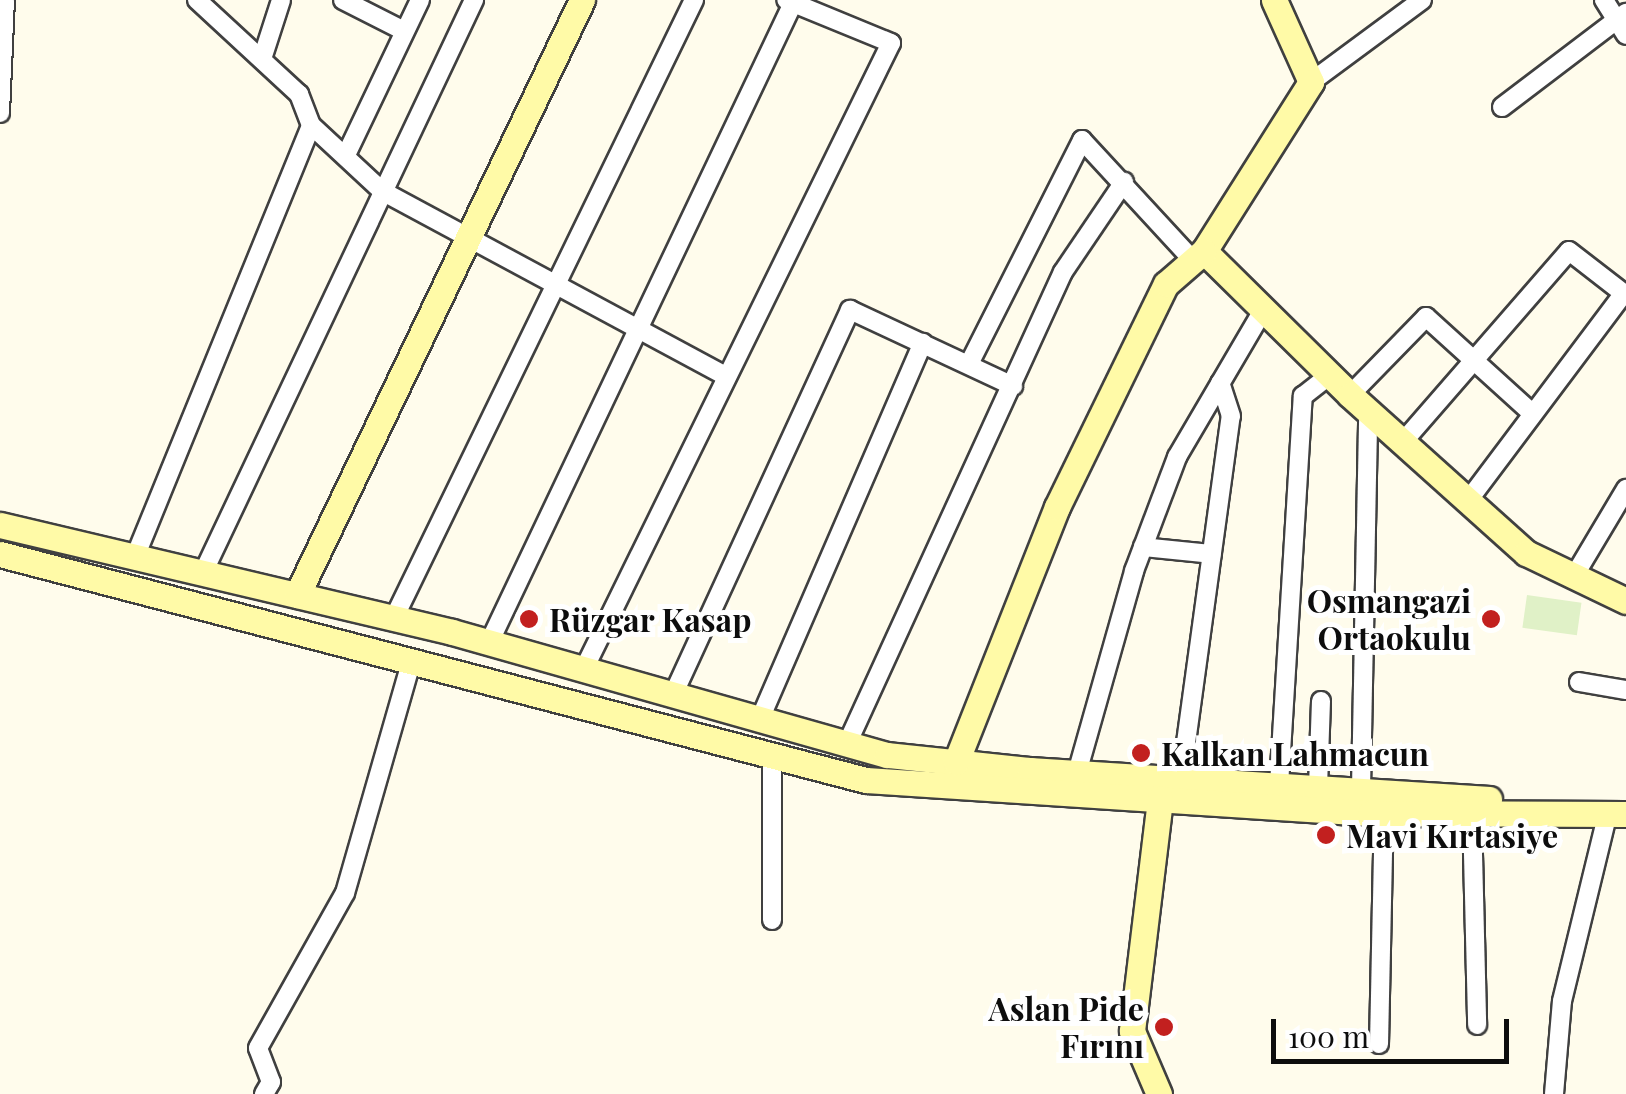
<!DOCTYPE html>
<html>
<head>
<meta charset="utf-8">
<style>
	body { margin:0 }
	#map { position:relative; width:1626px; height:1094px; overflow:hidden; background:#fffcec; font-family:"Playfair Display",serif }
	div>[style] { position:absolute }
	.pitch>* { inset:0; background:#e0f1c7; transform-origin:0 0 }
	.roads { filter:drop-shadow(2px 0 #404040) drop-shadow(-2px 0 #404040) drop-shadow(0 2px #404040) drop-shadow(0 -2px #404040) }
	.street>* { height:18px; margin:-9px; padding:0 9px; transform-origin:9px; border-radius:9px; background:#fff }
	.secondary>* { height:25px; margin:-12.5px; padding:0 12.5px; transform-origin:12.5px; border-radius:12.5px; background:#fffaa7 }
	.dots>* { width:28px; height:28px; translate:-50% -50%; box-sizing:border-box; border:5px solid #fff; border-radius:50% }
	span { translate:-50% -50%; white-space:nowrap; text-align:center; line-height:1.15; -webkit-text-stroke:10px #fff; paint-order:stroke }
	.poi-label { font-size:32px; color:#0d0d0d; font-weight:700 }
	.right { translate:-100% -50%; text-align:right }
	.left { translate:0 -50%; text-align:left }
	.scale { position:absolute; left:1271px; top:1019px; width:238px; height:45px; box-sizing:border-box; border:5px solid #0d0d0d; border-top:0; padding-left:12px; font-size:30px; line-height:35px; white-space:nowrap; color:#0d0d0d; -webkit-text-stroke:8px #fff; paint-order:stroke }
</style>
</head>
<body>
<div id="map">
	<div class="pitch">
		<i style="left:1527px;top:595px;width:55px;height:33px;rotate:8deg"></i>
	</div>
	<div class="roads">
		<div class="street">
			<i style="left:197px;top:0;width:139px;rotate:42.7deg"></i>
			<i style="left:299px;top:94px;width:33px;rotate:69deg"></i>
			<i style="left:311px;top:125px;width:97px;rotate:42.9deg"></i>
			<i style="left:382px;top:191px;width:390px;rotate:28.3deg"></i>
			<i style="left:343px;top:0;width:68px;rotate:26.9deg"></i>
			<i style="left:1604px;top:0;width:41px;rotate:57.8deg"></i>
			<i style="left:262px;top:59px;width:62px;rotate:-72.1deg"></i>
			<i style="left:1311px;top:82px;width:138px;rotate:-36.5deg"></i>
			<i style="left:1502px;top:107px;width:156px;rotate:-37.2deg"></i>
			<i style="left:0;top:113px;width:113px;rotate:-87.5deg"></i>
			<i style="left:346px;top:155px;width:172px;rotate:-64.5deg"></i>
			<i style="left:969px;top:364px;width:251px;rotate:-63.2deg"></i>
			<i style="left:1082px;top:140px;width:162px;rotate:47.3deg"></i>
			<i style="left:1350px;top:395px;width:109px;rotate:-45.7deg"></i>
			<i style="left:1426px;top:317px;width:144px;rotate:42.2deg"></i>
			<i style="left:1402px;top:443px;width:254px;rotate:-49deg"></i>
			<i style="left:1569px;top:251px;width:72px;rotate:37.7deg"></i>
			<i style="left:1467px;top:502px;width:261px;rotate:-53.1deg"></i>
			<i style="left:1143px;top:547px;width:69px;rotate:5.8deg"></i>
			<i style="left:135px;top:557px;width:466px;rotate:-67.8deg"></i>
			<i style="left:203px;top:573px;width:634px;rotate:-64.69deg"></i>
			<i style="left:1573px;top:578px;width:104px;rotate:-59.2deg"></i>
			<i style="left:394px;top:618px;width:687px;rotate:-64.11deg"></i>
			<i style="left:489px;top:643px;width:709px;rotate:-64.59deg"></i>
			<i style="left:584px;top:669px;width:697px;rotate:-63.88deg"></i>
			<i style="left:891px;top:43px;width:113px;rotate:-157.7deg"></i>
			<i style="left:1579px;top:682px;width:48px;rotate:9.7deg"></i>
			<i style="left:673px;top:695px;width:424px;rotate:-65.3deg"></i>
			<i style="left:850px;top:310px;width:180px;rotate:25deg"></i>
			<i style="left:760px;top:719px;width:410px;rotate:-66.6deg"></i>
			<i style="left:847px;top:744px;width:519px;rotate:-65.41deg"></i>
			<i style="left:1063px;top:272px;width:109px;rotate:-55.9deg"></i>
			<i style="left:772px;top:755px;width:165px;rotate:90deg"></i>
			<i style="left:1077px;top:773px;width:210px;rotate:-74.2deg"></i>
			<i style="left:1134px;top:571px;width:122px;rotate:-69.3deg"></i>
			<i style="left:1177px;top:457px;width:168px;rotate:-59.6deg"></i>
			<i style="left:1181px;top:779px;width:366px;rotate:-82.2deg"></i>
			<i style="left:1231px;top:416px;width:35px;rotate:-108deg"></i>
			<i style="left:1279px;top:785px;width:390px;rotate:-86.5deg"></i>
			<i style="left:1303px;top:396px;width:33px;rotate:-38deg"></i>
			<i style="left:1318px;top:787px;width:86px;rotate:-88deg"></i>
			<i style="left:1361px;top:789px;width:377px;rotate:-88.9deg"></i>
			<i style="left:1472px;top:813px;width:212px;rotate:88.6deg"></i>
			<i style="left:1379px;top:1044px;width:231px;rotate:-88.8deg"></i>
			<i style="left:264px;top:1094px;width:14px;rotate:-60deg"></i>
			<i style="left:271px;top:1082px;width:36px;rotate:-111deg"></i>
			<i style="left:258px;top:1048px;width:178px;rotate:-60.7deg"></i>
			<i style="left:345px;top:893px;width:242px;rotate:-74deg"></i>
			<i style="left:1554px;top:1094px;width:93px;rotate:-85.1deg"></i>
			<i style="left:1562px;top:1001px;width:194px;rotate:-76.3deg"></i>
		</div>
		<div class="secondary">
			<i style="left:1274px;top:0;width:90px;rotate:65.7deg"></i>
			<i style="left:1311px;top:82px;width:200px;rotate:122.3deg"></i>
			<i style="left:1204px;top:251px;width:205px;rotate:44.6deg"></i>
			<i style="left:1350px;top:395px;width:237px;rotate:41.9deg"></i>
			<i style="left:1526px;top:553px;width:111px;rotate:25.6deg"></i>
			<i style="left:0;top:525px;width:464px;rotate:13.3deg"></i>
			<i style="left:452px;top:632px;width:452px;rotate:15.8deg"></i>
			<i style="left:887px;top:755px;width:144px;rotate:6deg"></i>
			<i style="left:1030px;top:770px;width:460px;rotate:3.6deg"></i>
			<i style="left:0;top:554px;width:895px;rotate:14.63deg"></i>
			<i style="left:866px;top:780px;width:505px;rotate:3.75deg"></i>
			<i style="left:1370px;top:813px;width:256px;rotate:0.2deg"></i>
			<i style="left:297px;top:595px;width:660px;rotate:-64.41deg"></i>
			<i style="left:956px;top:762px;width:274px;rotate:-68.4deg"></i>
			<i style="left:1057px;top:507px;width:248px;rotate:-64deg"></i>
			<i style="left:1166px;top:284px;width:50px;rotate:-41deg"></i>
			<i style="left:1159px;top:1094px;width:69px;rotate:-113.2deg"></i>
			<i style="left:1132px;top:1031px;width:234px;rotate:-83.1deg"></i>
		</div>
	</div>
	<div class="dots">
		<i style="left:529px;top:619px;background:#c2201f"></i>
		<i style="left:1491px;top:619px;background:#c2201f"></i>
		<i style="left:1141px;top:753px;background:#c2201f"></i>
		<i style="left:1326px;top:835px;background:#c2201f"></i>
		<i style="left:1164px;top:1027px;background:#c2201f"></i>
	</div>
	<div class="poi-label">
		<span class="right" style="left:1471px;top:619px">Osmangazi<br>Ortaokulu</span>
		<span class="left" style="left:549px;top:619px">Rüzgar Kasap</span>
		<span class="left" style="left:1161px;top:753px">Kalkan Lahmacun</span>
		<span class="left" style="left:1346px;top:835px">Mavi Kırtasiye</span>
		<span class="right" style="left:1144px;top:1027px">Aslan Pide<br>Fırını</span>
	</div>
	<div class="scale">100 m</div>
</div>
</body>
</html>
